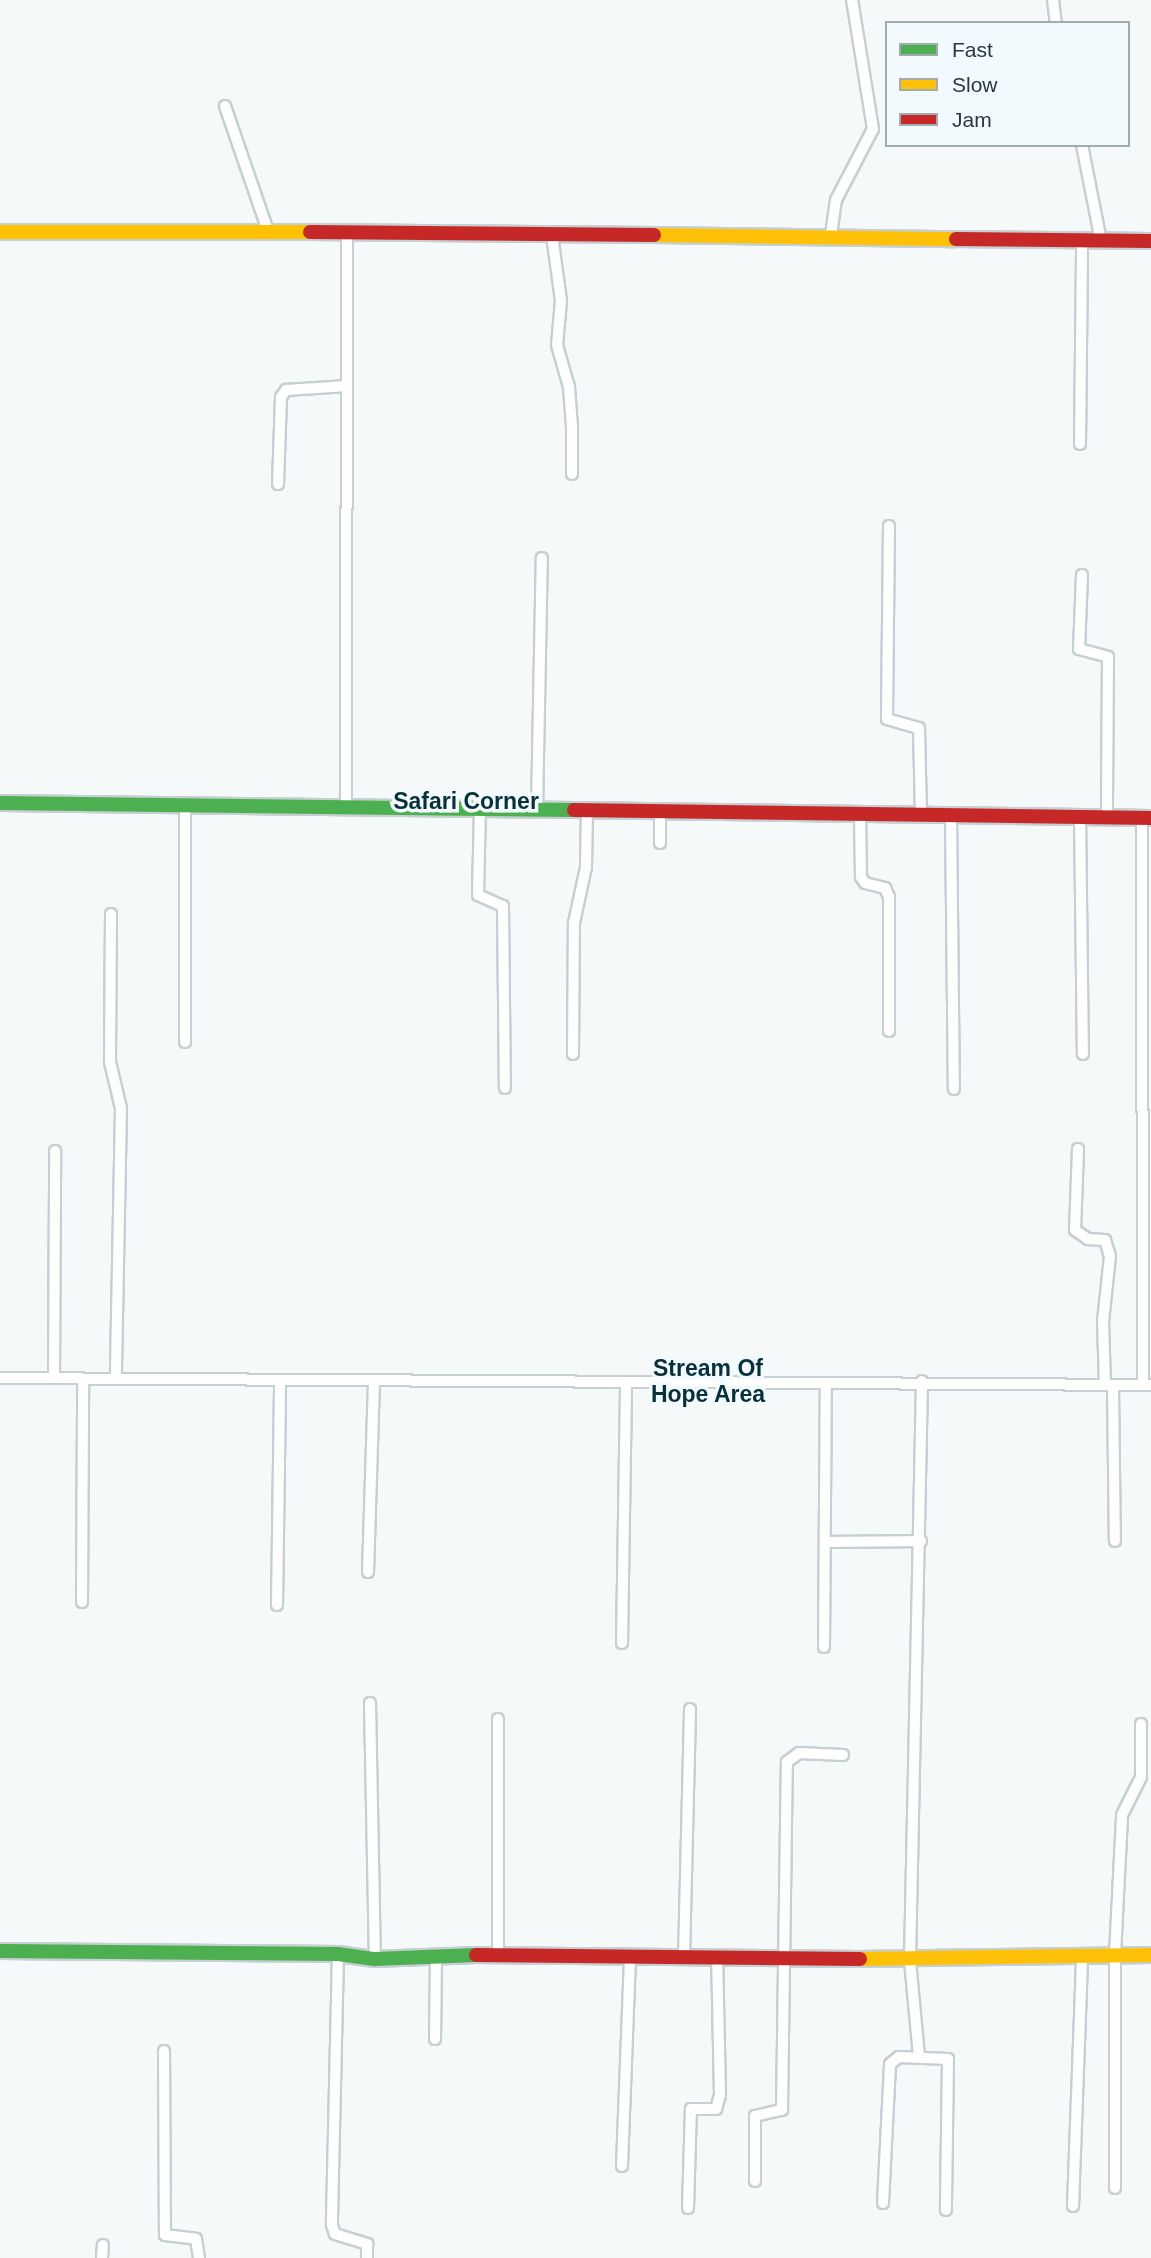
<!DOCTYPE html>
<html>
<head>
<meta charset="utf-8">
<style>
	body { margin:0 }
	#map { position:relative; width:1151px; height:2258px; overflow:hidden; background:#f5f9fa; font-family:Helvetica,sans-serif }
	div>[style] { position:absolute }
	.roads { filter:drop-shadow(2px 0 #c6cfd2) drop-shadow(-2px 0 #c6cfd2) drop-shadow(0 2px #c6cfd2) drop-shadow(0 -2px #c6cfd2) }
	.street>* { height:10px; margin:-5px; padding:0 5px; transform-origin:5px; border-radius:5px; background:#fefefe }
	.fast>* { height:14px; margin:-7px; padding:0 7px; transform-origin:7px; border-radius:7px; background:#4caf50 }
	.slow>* { height:14px; margin:-7px; padding:0 7px; transform-origin:7px; border-radius:7px; background:#ffc107 }
	.jam>* { height:14px; margin:-7px; padding:0 7px; transform-origin:7px; border-radius:7px; background:#c62828 }
	span { translate:-50% -50%; white-space:nowrap; text-align:center; line-height:1.15; -webkit-text-stroke:7px #f2fafd; paint-order:stroke }
	.quarter-label { font-size:23px; color:#08303b; font-weight:700 }
	.legend { position:absolute; left:885px; top:21px; width:245px; height:126px; box-sizing:border-box; background:#f2fafd; border:2px solid #a1acb1; margin:0; padding:9px 12px; list-style:none; font-size:21px; color:#28383e }
	.legend li { display:flex; align-items:center; gap:14px; height:35px }
	.legend b { width:35px; border:2px solid #a1acb1 }
</style>
</head>
<body>
<div id="map">
	<div class="roads">
		<div class="street">
			<i style="left:1053px;top:0;width:23px;rotate:83deg"></i>
			<i style="left:225px;top:106px;width:132px;rotate:71deg"></i>
			<i style="left:1082px;top:145px;width:98px;rotate:78.8deg"></i>
			<i style="left:552px;top:235px;width:67px;rotate:82.2deg"></i>
			<i style="left:561px;top:301px;width:44px;rotate:95.2deg"></i>
			<i style="left:557px;top:345px;width:44px;rotate:74.1deg"></i>
			<i style="left:569px;top:387px;width:40px;rotate:85.7deg"></i>
			<i style="left:572px;top:427px;width:47px;rotate:90deg"></i>
			<i style="left:831px;top:235px;width:35px;rotate:-82deg"></i>
			<i style="left:836px;top:200px;width:80px;rotate:-62.5deg"></i>
			<i style="left:873px;top:129px;width:131px;rotate:-99.2deg"></i>
			<i style="left:1080px;top:444px;width:203px;rotate:-89.4deg"></i>
			<i style="left:278px;top:484px;width:87px;rotate:-88deg"></i>
			<i style="left:281px;top:397px;width:9px;rotate:-54deg"></i>
			<i style="left:286px;top:390px;width:61px;rotate:-3.8deg"></i>
			<i style="left:889px;top:526px;width:193px;rotate:90.6deg"></i>
			<i style="left:887px;top:719px;width:33px;rotate:16deg"></i>
			<i style="left:919px;top:728px;width:86px;rotate:88.7deg"></i>
			<i style="left:1082px;top:575px;width:74px;rotate:92.3deg"></i>
			<i style="left:1079px;top:649px;width:30px;rotate:15deg"></i>
			<i style="left:1108px;top:657px;width:161px;rotate:90.4deg"></i>
			<i style="left:185px;top:805px;width:237px;rotate:90deg"></i>
			<i style="left:346px;top:807px;width:575px;rotate:-89.9deg"></i>
			<i style="left:480px;top:807px;width:88px;rotate:91.3deg"></i>
			<i style="left:478px;top:895px;width:27px;rotate:24deg"></i>
			<i style="left:503px;top:906px;width:182px;rotate:89.4deg"></i>
			<i style="left:537px;top:809px;width:251px;rotate:-88.9deg"></i>
			<i style="left:860px;top:815px;width:62px;rotate:89.1deg"></i>
			<i style="left:861px;top:877px;width:7px;rotate:56deg"></i>
			<i style="left:865px;top:883px;width:21px;rotate:14deg"></i>
			<i style="left:885px;top:888px;width:10px;rotate:66deg"></i>
			<i style="left:889px;top:897px;width:134px;rotate:90deg"></i>
			<i style="left:951px;top:815px;width:274px;rotate:89.4deg"></i>
			<i style="left:1080px;top:815px;width:239px;rotate:89.3deg"></i>
			<i style="left:1142px;top:819px;width:566px;rotate:89.9deg"></i>
			<i style="left:660px;top:843px;width:28px;rotate:-90deg"></i>
			<i style="left:111px;top:914px;width:148px;rotate:90.4deg"></i>
			<i style="left:110px;top:1062px;width:47px;rotate:76.6deg"></i>
			<i style="left:121px;top:1108px;width:271px;rotate:91.1deg"></i>
			<i style="left:573px;top:1054px;width:131px;rotate:-89.6deg"></i>
			<i style="left:574px;top:923px;width:57px;rotate:-77.9deg"></i>
			<i style="left:586px;top:867px;width:59px;rotate:-89deg"></i>
			<i style="left:1078px;top:1149px;width:81px;rotate:92.1deg"></i>
			<i style="left:1075px;top:1230px;width:16px;rotate:35deg"></i>
			<i style="left:1088px;top:1239px;width:17px;rotate:3deg"></i>
			<i style="left:1105px;top:1240px;width:17px;rotate:73deg"></i>
			<i style="left:1110px;top:1256px;width:65px;rotate:96.1deg"></i>
			<i style="left:1103px;top:1321px;width:64px;rotate:88.2deg"></i>
			<i style="left:0;top:1378px;width:1151px;rotate:0.35deg"></i>
			<i style="left:54px;top:1378px;width:227px;rotate:-89.7deg"></i>
			<i style="left:1113px;top:1387px;width:154px;rotate:89.3deg"></i>
			<i style="left:828px;top:1542px;width:93px;rotate:-0.6deg"></i>
			<i style="left:368px;top:1572px;width:190px;rotate:-88.2deg"></i>
			<i style="left:82px;top:1602px;width:222px;rotate:-89.7deg"></i>
			<i style="left:277px;top:1605px;width:224px;rotate:-89.2deg"></i>
			<i style="left:622px;top:1643px;width:258px;rotate:-89.1deg"></i>
			<i style="left:824px;top:1647px;width:264px;rotate:-89.6deg"></i>
			<i style="left:370px;top:1703px;width:256px;rotate:88.9deg"></i>
			<i style="left:338px;top:1954px;width:271px;rotate:91.3deg"></i>
			<i style="left:332px;top:2225px;width:9px;rotate:72deg"></i>
			<i style="left:335px;top:2234px;width:34px;rotate:17deg"></i>
			<i style="left:367px;top:2244px;width:14px;rotate:90deg"></i>
			<i style="left:498px;top:1954px;width:235px;rotate:-90deg"></i>
			<i style="left:684px;top:1957px;width:248px;rotate:-88.6deg"></i>
			<i style="left:435px;top:2039px;width:82px;rotate:-89.3deg"></i>
			<i style="left:164px;top:2051px;width:184px;rotate:89.7deg"></i>
			<i style="left:165px;top:2235px;width:31px;rotate:7deg"></i>
			<i style="left:196px;top:2239px;width:19px;rotate:81deg"></i>
			<i style="left:919px;top:2056px;width:96px;rotate:-95.4deg"></i>
			<i style="left:910px;top:1960px;width:579px;rotate:-88.81deg"></i>
			<i style="left:622px;top:2166px;width:211px;rotate:-87.8deg"></i>
			<i style="left:755px;top:2181px;width:65px;rotate:-90deg"></i>
			<i style="left:755px;top:2116px;width:28px;rotate:-13deg"></i>
			<i style="left:782px;top:2110px;width:348px;rotate:-89.2deg"></i>
			<i style="left:787px;top:1762px;width:15px;rotate:-37deg"></i>
			<i style="left:799px;top:1753px;width:44px;rotate:2.6deg"></i>
			<i style="left:1115px;top:2188px;width:233px;rotate:-90deg"></i>
			<i style="left:1115px;top:1955px;width:140px;rotate:-87.1deg"></i>
			<i style="left:1122px;top:1815px;width:42px;rotate:-63.4deg"></i>
			<i style="left:1141px;top:1777px;width:53px;rotate:-90deg"></i>
			<i style="left:883px;top:2203px;width:139px;rotate:-87.1deg"></i>
			<i style="left:890px;top:2064px;width:11px;rotate:-38deg"></i>
			<i style="left:899px;top:2057px;width:49px;rotate:2.3deg"></i>
			<i style="left:948px;top:2059px;width:151px;rotate:90.8deg"></i>
			<i style="left:1073px;top:2206px;width:251px;rotate:-87.9deg"></i>
			<i style="left:688px;top:2208px;width:99px;rotate:-88.3deg"></i>
			<i style="left:691px;top:2109px;width:25px"></i>
			<i style="left:716px;top:2109px;width:15px;rotate:-74deg"></i>
			<i style="left:720px;top:2095px;width:138px;rotate:-91.2deg"></i>
			<i style="left:102px;top:2258px;width:13px;rotate:-86deg"></i>
		</div>
		<div class="fast">
			<i style="left:0;top:803px;width:574px;rotate:0.7deg"></i>
			<i style="left:0;top:1951px;width:338px;rotate:0.5deg"></i>
			<i style="left:338px;top:1954px;width:37px;rotate:8deg"></i>
			<i style="left:375px;top:1959px;width:101px;rotate:-2.3deg"></i>
		</div>
		<div class="slow">
			<i style="left:0;top:232px;width:310px"></i>
			<i style="left:654px;top:235px;width:302px;rotate:0.8deg"></i>
			<i style="left:860px;top:1959px;width:291px;rotate:-0.8deg"></i>
		</div>
		<div class="jam">
			<i style="left:310px;top:232px;width:344px;rotate:0.5deg"></i>
			<i style="left:956px;top:239px;width:195px;rotate:0.6deg"></i>
			<i style="left:574px;top:810px;width:577px;rotate:0.79deg"></i>
			<i style="left:476px;top:1955px;width:384px;rotate:0.6deg"></i>
		</div>
	</div>
	<div class="quarter-label">
		<span style="left:466px;top:801px">Safari Corner</span>
		<span style="left:708px;top:1381px">Stream Of<br>Hope Area</span>
	</div>
	<ul class="legend">
	<li><b style="height:9px;background:#4caf50"></b>Fast</li>
	<li><b style="height:9px;background:#ffc107"></b>Slow</li>
	<li><b style="height:9px;background:#c62828"></b>Jam</li>
	</ul>
</div>
</body>
</html>
